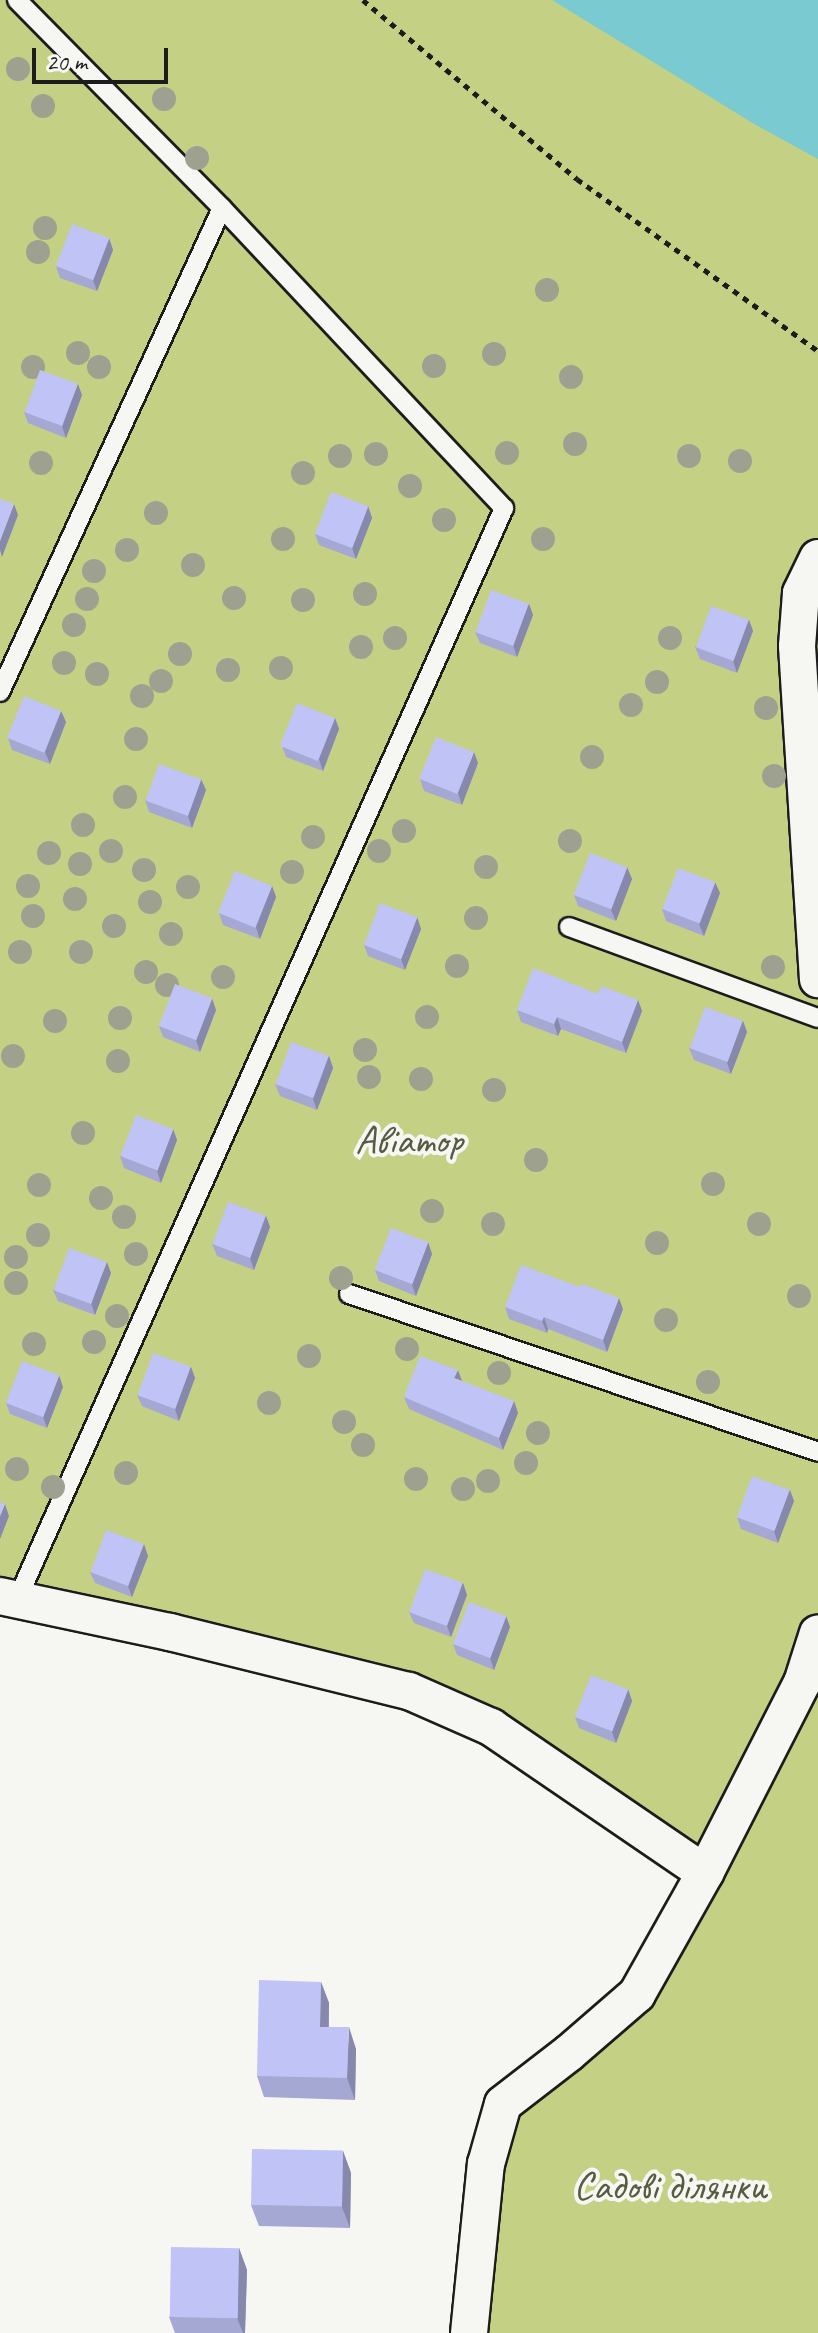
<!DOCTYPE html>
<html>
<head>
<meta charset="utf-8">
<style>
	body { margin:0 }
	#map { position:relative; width:818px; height:2333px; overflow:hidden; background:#f6f6f2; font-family:Caveat,sans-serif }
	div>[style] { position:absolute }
	.green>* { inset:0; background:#c4d083 }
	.water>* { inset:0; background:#79cad1 }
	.path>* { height:5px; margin-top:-2.5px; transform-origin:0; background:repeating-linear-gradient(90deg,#1c1c1c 0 6px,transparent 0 12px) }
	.roads { filter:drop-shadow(2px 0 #1c1c1c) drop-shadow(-2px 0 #1c1c1c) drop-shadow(0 2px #1c1c1c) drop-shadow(0 -2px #1c1c1c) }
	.service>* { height:18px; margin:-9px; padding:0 9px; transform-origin:9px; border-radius:9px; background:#f6f6f2 }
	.minor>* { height:36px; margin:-18px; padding:0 18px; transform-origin:18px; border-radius:18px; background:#f6f6f2 }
	.trees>* { width:24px; height:24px; margin:-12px; border-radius:50%; background:#9fa190 }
	.wall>* { inset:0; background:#a5a8d3 }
	.shaded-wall>* { inset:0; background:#8688ac }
	.building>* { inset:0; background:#c0c3f5; transform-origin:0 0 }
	span { translate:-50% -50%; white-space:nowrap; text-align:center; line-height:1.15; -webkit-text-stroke:8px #f6f6f2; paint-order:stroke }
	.park-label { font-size:40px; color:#575b40 }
	.scale { position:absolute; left:32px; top:48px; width:136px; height:36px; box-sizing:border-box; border:4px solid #1c1c1c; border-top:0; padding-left:10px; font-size:24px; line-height:28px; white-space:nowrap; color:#1c1c1c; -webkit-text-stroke:6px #f6f6f2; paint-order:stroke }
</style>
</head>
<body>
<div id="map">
	<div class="green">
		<i style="clip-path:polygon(0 0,622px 0,818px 98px,818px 2333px,486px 2333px,503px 2165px,517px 2114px,579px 2067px,705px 1873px,491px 1727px,0 1596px)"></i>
	</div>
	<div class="water">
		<i style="clip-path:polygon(552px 0,818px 0,818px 159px,756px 125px)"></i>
	</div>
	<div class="path">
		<i style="left:363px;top:0;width:279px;rotate:39.9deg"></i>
		<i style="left:577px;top:179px;width:296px;rotate:35.5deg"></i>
	</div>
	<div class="roads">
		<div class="service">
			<i style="left:17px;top:0;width:292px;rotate:45.4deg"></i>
			<i style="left:222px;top:208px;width:412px;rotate:46.8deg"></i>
			<i style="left:504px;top:508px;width:1196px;rotate:114.04deg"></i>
			<i style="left:0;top:692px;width:532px;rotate:-65.36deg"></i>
			<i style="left:569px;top:927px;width:265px;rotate:20.1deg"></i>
			<i style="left:349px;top:1294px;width:495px;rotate:18.6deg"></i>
		</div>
		<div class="minor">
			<i style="left:818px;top:558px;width:39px;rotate:116deg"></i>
			<i style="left:801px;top:593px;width:53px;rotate:94.3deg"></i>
			<i style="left:797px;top:646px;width:334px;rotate:86.4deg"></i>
			<i style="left:0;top:1596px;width:174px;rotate:12deg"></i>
			<i style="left:170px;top:1632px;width:246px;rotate:13.9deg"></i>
			<i style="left:409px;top:1691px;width:90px;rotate:23.7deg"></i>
			<i style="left:491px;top:1727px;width:259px;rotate:34.3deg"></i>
			<i style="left:469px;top:2333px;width:170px;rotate:-84.3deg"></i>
			<i style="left:486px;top:2164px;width:62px;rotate:-74.2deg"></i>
			<i style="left:503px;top:2104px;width:83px;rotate:-37.7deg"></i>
			<i style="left:569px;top:2053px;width:90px;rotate:-40.9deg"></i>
			<i style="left:637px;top:1994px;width:139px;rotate:-60.7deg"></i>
			<i style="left:705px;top:1873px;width:213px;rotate:-63deg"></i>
			<i style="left:802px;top:1683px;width:52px;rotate:-72.3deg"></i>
		</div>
	</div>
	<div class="trees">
		<i style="left:18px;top:69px"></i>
		<i style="left:164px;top:99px"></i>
		<i style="left:43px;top:106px"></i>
		<i style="left:197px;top:158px"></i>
		<i style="left:45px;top:228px"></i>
		<i style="left:38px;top:252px"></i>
		<i style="left:547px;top:290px"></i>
		<i style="left:78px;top:353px"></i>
		<i style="left:494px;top:354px"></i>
		<i style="left:434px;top:366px"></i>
		<i style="left:33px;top:367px"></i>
		<i style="left:99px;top:367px"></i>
		<i style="left:571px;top:377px"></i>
		<i style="left:575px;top:444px"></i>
		<i style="left:507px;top:453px"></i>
		<i style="left:376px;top:454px"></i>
		<i style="left:340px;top:456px"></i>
		<i style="left:689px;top:456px"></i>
		<i style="left:740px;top:461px"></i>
		<i style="left:41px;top:463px"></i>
		<i style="left:303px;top:473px"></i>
		<i style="left:410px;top:486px"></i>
		<i style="left:156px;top:513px"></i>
		<i style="left:444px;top:520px"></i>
		<i style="left:283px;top:539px"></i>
		<i style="left:543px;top:539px"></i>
		<i style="left:127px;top:550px"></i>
		<i style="left:193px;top:565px"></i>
		<i style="left:94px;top:571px"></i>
		<i style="left:365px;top:594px"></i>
		<i style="left:234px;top:598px"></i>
		<i style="left:87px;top:599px"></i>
		<i style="left:303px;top:600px"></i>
		<i style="left:74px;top:625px"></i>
		<i style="left:395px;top:638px"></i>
		<i style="left:670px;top:638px"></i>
		<i style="left:361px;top:647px"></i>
		<i style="left:180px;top:654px"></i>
		<i style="left:64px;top:663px"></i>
		<i style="left:281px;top:668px"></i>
		<i style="left:228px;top:670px"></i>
		<i style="left:97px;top:674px"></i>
		<i style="left:161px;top:681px"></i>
		<i style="left:657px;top:682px"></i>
		<i style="left:142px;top:696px"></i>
		<i style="left:631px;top:705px"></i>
		<i style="left:766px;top:708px"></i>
		<i style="left:136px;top:739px"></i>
		<i style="left:592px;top:757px"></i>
		<i style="left:774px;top:776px"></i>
		<i style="left:125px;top:797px"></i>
		<i style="left:83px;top:825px"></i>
		<i style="left:404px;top:831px"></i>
		<i style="left:313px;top:837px"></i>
		<i style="left:570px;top:841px"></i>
		<i style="left:111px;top:851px"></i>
		<i style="left:379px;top:851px"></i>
		<i style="left:49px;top:853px"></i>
		<i style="left:80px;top:864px"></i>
		<i style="left:486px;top:867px"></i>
		<i style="left:144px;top:870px"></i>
		<i style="left:292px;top:872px"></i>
		<i style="left:28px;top:886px"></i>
		<i style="left:188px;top:887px"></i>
		<i style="left:75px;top:899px"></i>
		<i style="left:150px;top:902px"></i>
		<i style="left:33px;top:916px"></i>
		<i style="left:476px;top:918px"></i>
		<i style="left:114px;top:926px"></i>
		<i style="left:171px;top:934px"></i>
		<i style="left:20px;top:952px"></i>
		<i style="left:81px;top:952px"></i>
		<i style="left:457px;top:966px"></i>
		<i style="left:773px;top:967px"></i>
		<i style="left:146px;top:972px"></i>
		<i style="left:223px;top:977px"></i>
		<i style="left:167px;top:985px"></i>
		<i style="left:427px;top:1017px"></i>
		<i style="left:120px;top:1018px"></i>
		<i style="left:55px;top:1021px"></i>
		<i style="left:365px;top:1050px"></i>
		<i style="left:13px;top:1056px"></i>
		<i style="left:118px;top:1061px"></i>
		<i style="left:369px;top:1077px"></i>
		<i style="left:421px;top:1079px"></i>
		<i style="left:494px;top:1090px"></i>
		<i style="left:83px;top:1133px"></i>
		<i style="left:536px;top:1160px"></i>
		<i style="left:713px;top:1184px"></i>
		<i style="left:39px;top:1185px"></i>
		<i style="left:101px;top:1198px"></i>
		<i style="left:432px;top:1211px"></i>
		<i style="left:124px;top:1217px"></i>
		<i style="left:493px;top:1224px"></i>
		<i style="left:759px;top:1224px"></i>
		<i style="left:38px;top:1235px"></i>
		<i style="left:657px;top:1243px"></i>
		<i style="left:136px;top:1254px"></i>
		<i style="left:16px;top:1257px"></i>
		<i style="left:341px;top:1278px"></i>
		<i style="left:16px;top:1283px"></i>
		<i style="left:799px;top:1296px"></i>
		<i style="left:117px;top:1316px"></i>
		<i style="left:666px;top:1320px"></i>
		<i style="left:94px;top:1342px"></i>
		<i style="left:34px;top:1344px"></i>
		<i style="left:407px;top:1349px"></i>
		<i style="left:309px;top:1356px"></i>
		<i style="left:499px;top:1373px"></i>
		<i style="left:708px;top:1382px"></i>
		<i style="left:269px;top:1403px"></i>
		<i style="left:344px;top:1422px"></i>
		<i style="left:538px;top:1433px"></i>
		<i style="left:363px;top:1445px"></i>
		<i style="left:526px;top:1463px"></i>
		<i style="left:17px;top:1469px"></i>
		<i style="left:126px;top:1473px"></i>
		<i style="left:416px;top:1479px"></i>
		<i style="left:488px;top:1481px"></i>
		<i style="left:53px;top:1487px"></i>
		<i style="left:463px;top:1489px"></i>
	</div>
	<div class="wall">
		<i style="clip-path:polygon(109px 238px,113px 250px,97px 291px,60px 278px,56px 266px)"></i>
		<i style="clip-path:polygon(82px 395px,66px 438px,28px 423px,24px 412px)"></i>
		<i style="clip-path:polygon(368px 506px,372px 518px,356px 559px,319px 545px,315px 534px)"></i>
		<i style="clip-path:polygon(529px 604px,533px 615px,517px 657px,480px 643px,475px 632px)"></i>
		<i style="clip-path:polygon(749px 620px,753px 631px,737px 673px,700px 659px,695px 647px)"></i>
		<i style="clip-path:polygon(61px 711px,66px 722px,50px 764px,12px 750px,8px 738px)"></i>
		<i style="clip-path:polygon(335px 718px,339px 729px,323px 771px,286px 757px,282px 746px)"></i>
		<i style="clip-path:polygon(478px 763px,462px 805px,424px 791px,420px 779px)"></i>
		<i style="clip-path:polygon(201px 779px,206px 790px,192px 828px,149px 812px,145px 800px)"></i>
		<i style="clip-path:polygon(627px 867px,632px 879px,616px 921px,578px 906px,574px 895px)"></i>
		<i style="clip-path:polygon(272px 886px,276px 897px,260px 939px,223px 925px,219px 913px)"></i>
		<i style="clip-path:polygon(720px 893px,704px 936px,666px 921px,662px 909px)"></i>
		<i style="clip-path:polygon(417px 917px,421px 929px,405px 970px,368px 956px,364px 945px)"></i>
		<i style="clip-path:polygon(598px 994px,638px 1000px,642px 1011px,626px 1053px,561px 1029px,558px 1036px,521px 1022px,517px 1010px)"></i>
		<i style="clip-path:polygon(216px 1010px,200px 1052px,163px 1037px,159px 1026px)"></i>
		<i style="clip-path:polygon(743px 1021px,747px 1032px,731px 1074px,694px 1060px,689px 1048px)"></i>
		<i style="clip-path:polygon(329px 1056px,333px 1068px,317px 1110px,280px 1096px,275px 1084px)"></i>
		<i style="clip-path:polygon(173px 1129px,177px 1140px,161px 1183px,124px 1168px,120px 1156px)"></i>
		<i style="clip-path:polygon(266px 1216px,270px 1227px,254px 1270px,217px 1256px,212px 1244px)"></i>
		<i style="clip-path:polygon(428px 1242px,432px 1254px,416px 1296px,379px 1281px,375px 1270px)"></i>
		<i style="clip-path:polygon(111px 1273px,95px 1315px,58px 1301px,53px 1290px)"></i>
		<i style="clip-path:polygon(505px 1307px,623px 1309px,607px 1352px,548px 1329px,547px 1333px,509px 1319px)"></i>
		<i style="clip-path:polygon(191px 1367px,195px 1378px,179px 1421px,142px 1406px,137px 1395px)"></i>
		<i style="clip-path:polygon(63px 1387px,47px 1428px,10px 1414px,6px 1403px)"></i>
		<i style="clip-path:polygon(404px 1397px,514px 1401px,518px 1413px,503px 1450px,409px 1409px)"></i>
		<i style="clip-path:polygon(790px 1490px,794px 1501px,778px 1543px,741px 1529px,737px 1517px)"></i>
		<i style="clip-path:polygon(148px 1556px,132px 1597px,95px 1583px,90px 1572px)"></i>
		<i style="clip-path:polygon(463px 1583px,467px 1595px,451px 1637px,414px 1623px,409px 1612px)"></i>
		<i style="clip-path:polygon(506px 1616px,510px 1627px,494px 1670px,457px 1655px,453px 1644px)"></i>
		<i style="clip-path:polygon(628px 1689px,632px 1701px,616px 1743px,579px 1728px,575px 1717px)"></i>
		<i style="clip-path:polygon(321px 1982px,329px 2003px,329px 2027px,356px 2049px,355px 2100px,264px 2097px,257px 2076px)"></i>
		<i style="clip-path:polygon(343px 2151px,351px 2173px,350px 2228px,259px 2226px,251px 2205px)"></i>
		<i style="clip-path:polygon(239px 2248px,247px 2270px,245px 2333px,175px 2333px,169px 2317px)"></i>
	</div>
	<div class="shaded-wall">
		<i style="clip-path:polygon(109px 238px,113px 250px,97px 291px,93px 280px)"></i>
		<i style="clip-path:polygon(78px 384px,82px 395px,66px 438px,62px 426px)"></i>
		<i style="clip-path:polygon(14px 504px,18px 515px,2px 557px,0 550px,0 541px)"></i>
		<i style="clip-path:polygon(368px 506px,372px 518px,356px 559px,352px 548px)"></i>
		<i style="clip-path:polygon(529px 604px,533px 615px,517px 657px,513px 645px)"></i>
		<i style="clip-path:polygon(749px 620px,753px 631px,737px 673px,733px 661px)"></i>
		<i style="clip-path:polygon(61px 711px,66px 722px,50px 764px,45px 752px)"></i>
		<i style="clip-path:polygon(335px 718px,339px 729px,323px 771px,319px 759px)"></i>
		<i style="clip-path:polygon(474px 752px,478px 763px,462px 805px,458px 793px)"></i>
		<i style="clip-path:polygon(201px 779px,206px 790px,192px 828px,188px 816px)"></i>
		<i style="clip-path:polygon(627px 867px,632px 879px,616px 921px,611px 910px)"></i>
		<i style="clip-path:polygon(715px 882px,720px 893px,704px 936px,699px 924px)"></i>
		<i style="clip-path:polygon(272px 886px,276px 897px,260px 939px,256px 927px)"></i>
		<i style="clip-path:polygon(417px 917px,421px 929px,405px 970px,401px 959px)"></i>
		<i style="clip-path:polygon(212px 998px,216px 1010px,200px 1052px,196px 1040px)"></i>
		<i style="clip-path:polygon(638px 1000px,642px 1011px,626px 1053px,622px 1042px)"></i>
		<i style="clip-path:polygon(557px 1017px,561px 1029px,558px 1036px,554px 1024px)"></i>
		<i style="clip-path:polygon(743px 1021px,747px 1032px,731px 1074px,727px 1063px)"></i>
		<i style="clip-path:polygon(329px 1056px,333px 1068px,317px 1110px,313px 1099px)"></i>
		<i style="clip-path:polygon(173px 1129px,177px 1140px,161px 1183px,157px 1171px)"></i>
		<i style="clip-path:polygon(266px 1216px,270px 1227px,254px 1270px,250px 1258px)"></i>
		<i style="clip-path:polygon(428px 1242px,432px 1254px,416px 1296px,412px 1285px)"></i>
		<i style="clip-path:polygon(107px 1262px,111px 1273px,95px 1315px,91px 1303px)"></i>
		<i style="clip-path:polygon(619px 1298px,623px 1309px,607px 1352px,603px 1340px)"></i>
		<i style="clip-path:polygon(544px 1317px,548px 1329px,547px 1333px,542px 1321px)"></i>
		<i style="clip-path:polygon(191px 1367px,195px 1378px,179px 1421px,175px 1409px)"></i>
		<i style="clip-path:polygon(458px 1370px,462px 1381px,454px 1378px)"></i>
		<i style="clip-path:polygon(59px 1375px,63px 1387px,47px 1428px,43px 1417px)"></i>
		<i style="clip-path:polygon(514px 1401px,518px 1413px,503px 1450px,499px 1438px)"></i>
		<i style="clip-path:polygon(790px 1490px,794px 1501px,778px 1543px,774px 1531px)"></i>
		<i style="clip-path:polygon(5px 1504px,9px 1516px,0 1539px,0 1516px)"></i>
		<i style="clip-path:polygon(144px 1544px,148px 1556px,132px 1597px,128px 1586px)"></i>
		<i style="clip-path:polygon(463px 1583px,467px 1595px,451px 1637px,447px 1626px)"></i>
		<i style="clip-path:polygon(506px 1616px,510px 1627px,494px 1670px,490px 1658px)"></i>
		<i style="clip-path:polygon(628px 1689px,632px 1701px,616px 1743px,612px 1732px)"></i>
		<i style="clip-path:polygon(321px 1982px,329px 2003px,328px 2048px,320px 2027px)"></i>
		<i style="clip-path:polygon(349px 2027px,356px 2049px,355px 2100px,347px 2078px)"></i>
		<i style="clip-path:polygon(343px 2151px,351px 2173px,350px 2228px,342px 2207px)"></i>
		<i style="clip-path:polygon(239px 2248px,247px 2270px,245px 2333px,243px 2333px,237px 2318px)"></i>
	</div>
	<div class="building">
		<i style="left:72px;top:224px;width:40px;height:45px;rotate:21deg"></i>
		<i style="left:40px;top:370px;width:40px;height:45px;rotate:20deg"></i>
		<i style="left:331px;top:492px;width:40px;height:45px;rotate:21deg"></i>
		<i style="clip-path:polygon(0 499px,14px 504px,0 541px)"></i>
		<i style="left:491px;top:590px;width:40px;height:45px;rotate:20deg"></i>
		<i style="left:711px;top:606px;width:40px;height:44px;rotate:20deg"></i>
		<i style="left:24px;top:696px;width:40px;height:45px;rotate:22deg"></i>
		<i style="left:297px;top:703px;width:41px;height:46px;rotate:22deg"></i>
		<i style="left:436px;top:737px;width:41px;height:45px;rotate:22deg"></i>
		<i style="left:159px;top:764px;width:45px;height:39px;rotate:20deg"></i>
		<i style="left:590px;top:853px;width:40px;height:45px;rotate:21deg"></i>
		<i style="left:678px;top:868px;width:40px;height:44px;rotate:21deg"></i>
		<i style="left:235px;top:871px;width:40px;height:45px;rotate:22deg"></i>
		<i style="left:380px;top:903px;width:40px;height:45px;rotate:21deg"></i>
		<i style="clip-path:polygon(533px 968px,598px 994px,601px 986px,638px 1000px,622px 1042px,557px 1017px,554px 1024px,517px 1010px)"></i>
		<i style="left:175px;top:984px;width:40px;height:45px;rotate:21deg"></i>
		<i style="left:705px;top:1007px;width:40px;height:44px;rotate:20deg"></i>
		<i style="left:291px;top:1042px;width:40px;height:45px;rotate:20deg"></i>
		<i style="left:136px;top:1115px;width:40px;height:44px;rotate:21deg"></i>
		<i style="left:228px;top:1202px;width:40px;height:45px;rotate:20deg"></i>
		<i style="left:391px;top:1228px;width:40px;height:45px;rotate:21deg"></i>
		<i style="left:69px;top:1248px;width:40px;height:45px;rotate:20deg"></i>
		<i style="clip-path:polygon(521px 1265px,580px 1287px,582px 1284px,619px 1298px,603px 1340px,544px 1317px,542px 1321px,505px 1307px)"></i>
		<i style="left:153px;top:1353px;width:40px;height:45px;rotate:20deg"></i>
		<i style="clip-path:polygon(420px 1356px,458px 1370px,454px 1378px,514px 1401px,499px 1438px,404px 1397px)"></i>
		<i style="left:22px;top:1361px;width:40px;height:45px;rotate:21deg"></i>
		<i style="left:752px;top:1476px;width:40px;height:44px;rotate:20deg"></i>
		<i style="clip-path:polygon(0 1502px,5px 1504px,0 1516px)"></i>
		<i style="left:106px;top:1530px;width:40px;height:45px;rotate:20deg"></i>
		<i style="left:425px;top:1569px;width:40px;height:46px;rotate:20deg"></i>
		<i style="left:469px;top:1602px;width:40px;height:45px;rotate:21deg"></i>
		<i style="left:591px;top:1675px;width:40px;height:45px;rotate:21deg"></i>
		<i style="clip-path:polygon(259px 1980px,321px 1982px,320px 2027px,349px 2027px,347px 2078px,257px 2076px)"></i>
		<i style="left:252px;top:2149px;width:91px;height:56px;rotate:1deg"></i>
		<i style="left:171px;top:2247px;width:68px;height:70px;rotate:1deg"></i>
	</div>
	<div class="park-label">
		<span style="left:409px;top:1140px">Авіатор</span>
		<span style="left:670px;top:2186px">Садові ділянки</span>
	</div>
	<div class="scale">20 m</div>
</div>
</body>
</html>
